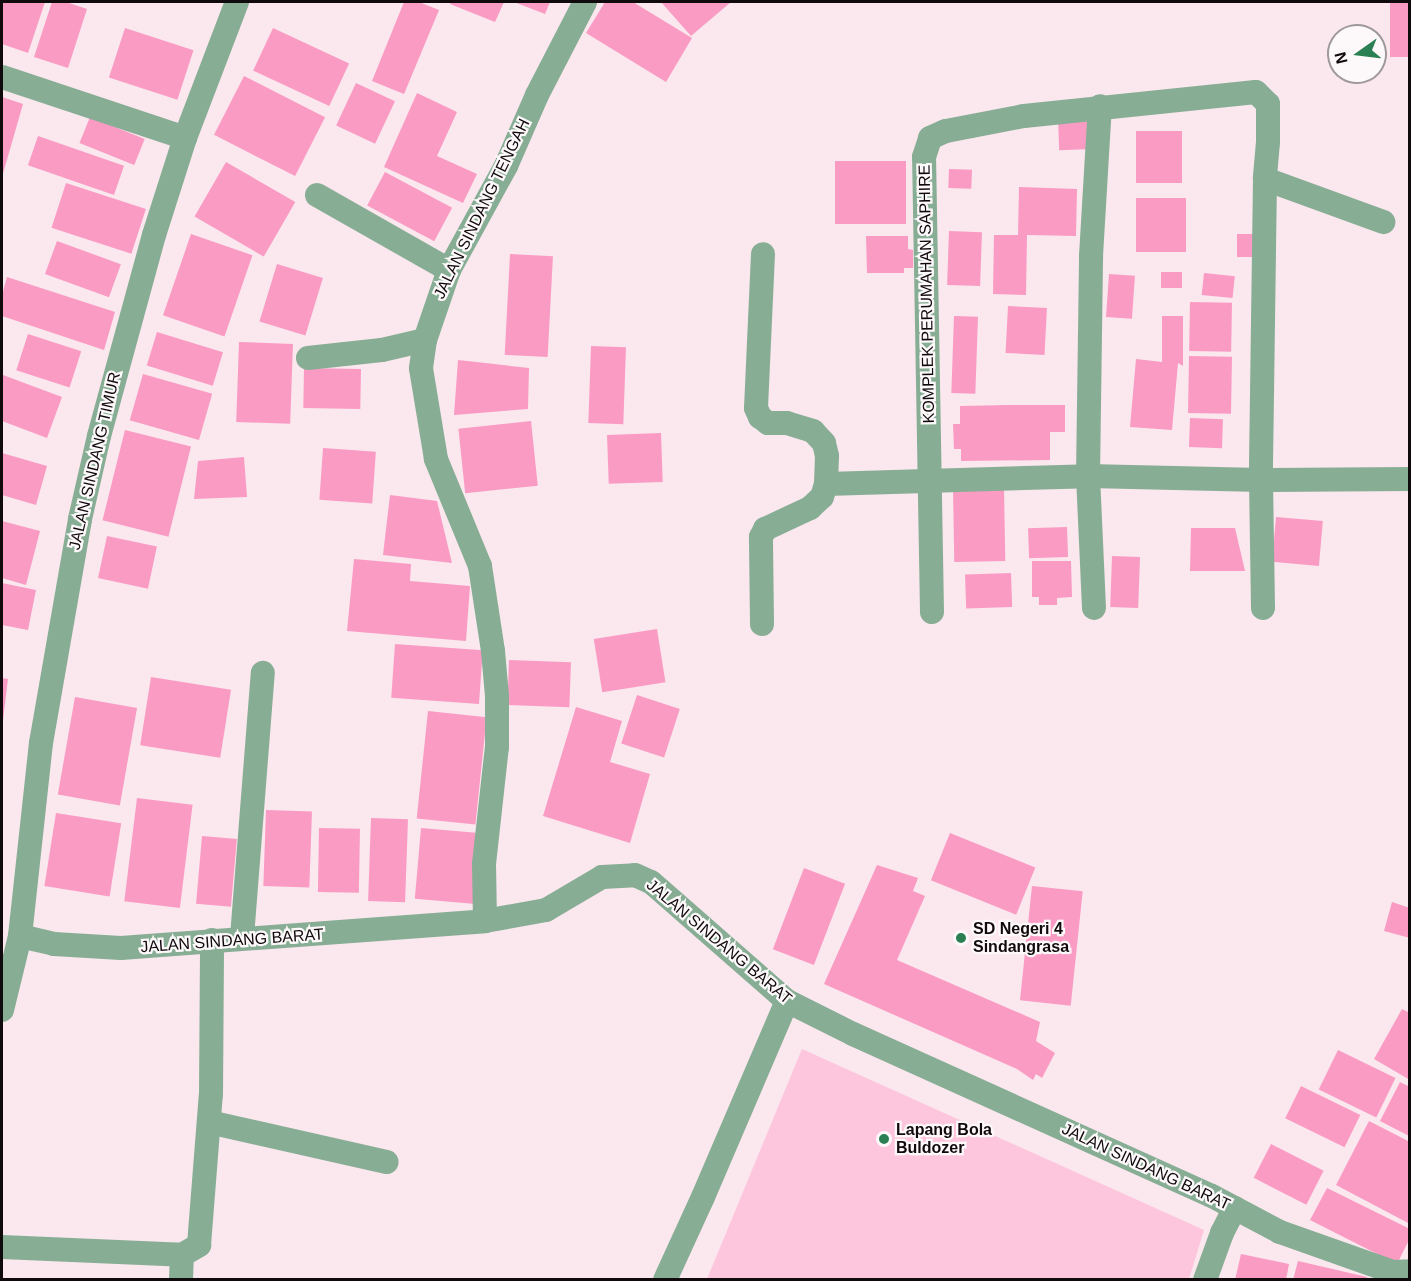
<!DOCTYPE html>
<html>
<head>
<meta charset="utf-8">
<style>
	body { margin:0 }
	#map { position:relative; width:1411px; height:1281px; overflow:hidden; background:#fbe7ee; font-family:Helvetica,sans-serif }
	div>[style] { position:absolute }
	.green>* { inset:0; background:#fdc6dc }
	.building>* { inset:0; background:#fa9bc4; transform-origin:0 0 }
	.minor>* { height:24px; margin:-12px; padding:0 12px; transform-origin:12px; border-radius:12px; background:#87ae95 }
	.dots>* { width:16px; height:16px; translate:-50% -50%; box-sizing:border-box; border:3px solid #fdf9fa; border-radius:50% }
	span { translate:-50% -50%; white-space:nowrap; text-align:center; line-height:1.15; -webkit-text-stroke:4.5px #fdf9fa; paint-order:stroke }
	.street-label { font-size:16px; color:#110a0d }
	.poi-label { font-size:16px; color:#110a0d; font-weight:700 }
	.left { translate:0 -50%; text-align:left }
	.frame { position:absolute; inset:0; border:3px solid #110a0d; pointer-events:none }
	.north { position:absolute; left:1327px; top:24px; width:60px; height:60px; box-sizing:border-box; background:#fdf9fa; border:2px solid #9f999b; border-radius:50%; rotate:256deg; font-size:16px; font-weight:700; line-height:24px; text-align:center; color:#110a0d }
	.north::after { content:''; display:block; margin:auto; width:21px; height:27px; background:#2b8053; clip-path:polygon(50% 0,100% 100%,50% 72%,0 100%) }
</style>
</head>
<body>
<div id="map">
	<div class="green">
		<i style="clip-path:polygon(802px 1049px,1204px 1230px,1189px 1279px,707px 1279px)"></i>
	</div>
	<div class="building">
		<i style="clip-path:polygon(2px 2px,45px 2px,28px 53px,2px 44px)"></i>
		<i style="clip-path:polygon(52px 2px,66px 2px,87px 9px,68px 68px,34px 57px)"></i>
		<i style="clip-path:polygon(404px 2px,419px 2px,439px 10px,404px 94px,372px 81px)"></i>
		<i style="clip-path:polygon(451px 2px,504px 2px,495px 22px,450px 4px)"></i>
		<i style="clip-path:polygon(514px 2px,550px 2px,545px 14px)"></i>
		<i style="clip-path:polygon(605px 2px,633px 2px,692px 38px,666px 82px,586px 33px)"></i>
		<i style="clip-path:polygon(661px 2px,731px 2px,691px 36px)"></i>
		<i style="left:1390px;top:2px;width:20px;height:55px"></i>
		<i style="left:125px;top:28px;width:72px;height:52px;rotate:18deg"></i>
		<i style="left:273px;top:28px;width:84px;height:47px;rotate:25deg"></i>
		<i style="left:244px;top:76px;width:91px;height:66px;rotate:27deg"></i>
		<i style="left:356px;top:83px;width:43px;height:47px;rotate:25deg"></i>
		<i style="clip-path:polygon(417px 93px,457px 112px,437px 156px,477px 174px,463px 203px,384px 167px)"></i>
		<i style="clip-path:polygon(2px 97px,23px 104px,2px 177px)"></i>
		<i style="left:1091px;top:116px;width:33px;height:33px;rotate:88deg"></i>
		<i style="left:90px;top:117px;width:59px;height:28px;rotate:22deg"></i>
		<i style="left:1136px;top:131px;width:46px;height:52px"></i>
		<i style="left:38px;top:136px;width:91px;height:31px;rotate:19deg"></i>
		<i style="left:835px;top:161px;width:71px;height:63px"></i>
		<i style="left:226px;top:162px;width:80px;height:63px;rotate:30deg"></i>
		<i style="left:949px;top:169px;width:23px;height:19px;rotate:2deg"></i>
		<i style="left:385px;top:172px;width:76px;height:38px;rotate:28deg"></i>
		<i style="left:66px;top:183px;width:84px;height:47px;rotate:18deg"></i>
		<i style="clip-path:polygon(1019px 187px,1077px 189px,1076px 236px,1027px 235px,1026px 295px,993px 294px,994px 235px,1018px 235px)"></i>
		<i style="left:1136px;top:198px;width:50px;height:54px"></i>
		<i style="left:949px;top:231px;width:33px;height:54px;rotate:2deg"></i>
		<i style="left:191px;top:234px;width:65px;height:86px;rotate:19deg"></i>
		<i style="left:1237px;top:234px;width:25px;height:23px"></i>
		<i style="clip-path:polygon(866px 236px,908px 236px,908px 249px,913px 250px,913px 268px,904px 268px,904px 273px,867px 273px)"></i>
		<i style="left:57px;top:241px;width:68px;height:35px;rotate:20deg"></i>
		<i style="left:510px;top:254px;width:43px;height:101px;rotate:3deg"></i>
		<i style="left:277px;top:264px;width:48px;height:60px;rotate:17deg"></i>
		<i style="left:1161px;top:272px;width:21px;height:16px"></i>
		<i style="left:1204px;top:273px;width:31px;height:22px;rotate:6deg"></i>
		<i style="left:1109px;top:274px;width:26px;height:43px;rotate:4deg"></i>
		<i style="clip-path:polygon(7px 277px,115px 312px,104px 350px,2px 316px,2px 295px)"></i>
		<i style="left:1190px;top:302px;width:42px;height:49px;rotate:1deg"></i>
		<i style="left:1008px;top:306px;width:39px;height:47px;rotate:3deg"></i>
		<i style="left:954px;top:316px;width:24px;height:77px;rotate:2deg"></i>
		<i style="clip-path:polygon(1162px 316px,1183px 316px,1183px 366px,1178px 363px,1172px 430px,1130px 427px,1136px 359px,1162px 362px)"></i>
		<i style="left:157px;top:332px;width:69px;height:35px;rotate:17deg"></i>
		<i style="left:28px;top:334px;width:56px;height:38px;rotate:18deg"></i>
		<i style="left:239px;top:342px;width:54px;height:80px;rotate:2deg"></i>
		<i style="left:591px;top:346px;width:35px;height:77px;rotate:2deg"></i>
		<i style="left:1189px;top:356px;width:43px;height:57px;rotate:1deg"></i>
		<i style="clip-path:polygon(458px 360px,529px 368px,528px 409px,454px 415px)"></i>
		<i style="left:304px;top:368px;width:57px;height:40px;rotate:1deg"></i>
		<i style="left:143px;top:374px;width:72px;height:48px;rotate:16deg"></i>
		<i style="clip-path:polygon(3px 375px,62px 397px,47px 438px,2px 421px)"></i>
		<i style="clip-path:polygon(1010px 405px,1065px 405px,1065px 432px,1050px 432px,1050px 460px,961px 461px,961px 449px,954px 449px,953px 424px,960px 424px,960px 406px)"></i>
		<i style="left:1190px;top:418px;width:33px;height:29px;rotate:2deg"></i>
		<i style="left:531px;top:421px;width:65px;height:73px;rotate:84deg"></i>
		<i style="left:125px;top:430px;width:68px;height:93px;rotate:14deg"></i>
		<i style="left:661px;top:433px;width:49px;height:54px;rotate:88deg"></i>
		<i style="left:323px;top:448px;width:53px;height:52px;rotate:4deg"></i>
		<i style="clip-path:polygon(2px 453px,47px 466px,36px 505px,2px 495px)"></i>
		<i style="clip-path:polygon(244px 457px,247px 497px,194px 499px,198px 461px)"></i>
		<i style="left:1004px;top:487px;width:74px;height:51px;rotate:89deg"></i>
		<i style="clip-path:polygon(390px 495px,437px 501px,452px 563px,383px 555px)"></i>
		<i style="left:1276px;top:517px;width:47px;height:45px;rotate:5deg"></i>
		<i style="clip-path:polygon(2px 521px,40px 531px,26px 585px,2px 578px)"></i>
		<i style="left:1067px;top:527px;width:30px;height:39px;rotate:88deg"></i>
		<i style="clip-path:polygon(1191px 528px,1235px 528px,1245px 571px,1190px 571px)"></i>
		<i style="left:107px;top:536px;width:51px;height:43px;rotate:12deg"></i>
		<i style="left:1112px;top:556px;width:28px;height:51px;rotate:2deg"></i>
		<i style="clip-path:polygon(354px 559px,411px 564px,410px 581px,470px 586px,466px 641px,347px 631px)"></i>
		<i style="clip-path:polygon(1032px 561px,1071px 561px,1072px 597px,1057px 598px,1057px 605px,1039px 605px,1039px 597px,1032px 597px)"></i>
		<i style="left:1011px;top:573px;width:34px;height:46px;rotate:88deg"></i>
		<i style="clip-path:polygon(2px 583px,36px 590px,28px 630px,2px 625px)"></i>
		<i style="left:657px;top:629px;width:54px;height:64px;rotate:81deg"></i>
		<i style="left:395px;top:644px;width:88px;height:54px;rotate:4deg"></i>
		<i style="left:509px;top:660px;width:62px;height:45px;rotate:2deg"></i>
		<i style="left:151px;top:677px;width:81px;height:69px;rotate:9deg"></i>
		<i style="clip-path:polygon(2px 678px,8px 679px,3px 720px,2px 720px)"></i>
		<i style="left:637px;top:695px;width:45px;height:51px;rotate:18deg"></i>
		<i style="left:75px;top:697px;width:63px;height:99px;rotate:10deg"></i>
		<i style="clip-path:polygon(576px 707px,622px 721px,610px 762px,650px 774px,630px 843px,543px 816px)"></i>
		<i style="left:428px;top:711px;width:59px;height:108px;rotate:6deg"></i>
		<i style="left:137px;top:798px;width:56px;height:104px;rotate:7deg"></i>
		<i style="left:266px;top:810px;width:46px;height:76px;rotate:2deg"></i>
		<i style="left:56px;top:813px;width:66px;height:74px;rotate:9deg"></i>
		<i style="left:371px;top:818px;width:37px;height:83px;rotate:2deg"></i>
		<i style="left:319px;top:828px;width:41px;height:64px;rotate:1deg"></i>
		<i style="left:421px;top:828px;width:61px;height:71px;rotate:5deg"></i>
		<i style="left:950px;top:833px;width:92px;height:51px;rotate:22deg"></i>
		<i style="left:202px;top:836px;width:35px;height:68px;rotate:5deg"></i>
		<i style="clip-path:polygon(877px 865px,918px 878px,913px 891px,925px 896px,897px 960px,1040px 1022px,1036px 1041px,1055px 1053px,1042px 1078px,1036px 1074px,1033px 1080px,1017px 1069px,824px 984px)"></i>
		<i style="left:804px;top:868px;width:44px;height:87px;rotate:21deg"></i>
		<i style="left:1032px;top:886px;width:51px;height:115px;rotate:6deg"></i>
		<i style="clip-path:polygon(1392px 902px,1410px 908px,1410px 938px,1384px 931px)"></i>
		<i style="clip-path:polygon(1402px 1009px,1410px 1013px,1410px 1080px,1374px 1059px)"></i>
		<i style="left:1338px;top:1050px;width:64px;height:44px;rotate:26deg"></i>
		<i style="clip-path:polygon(1400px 1082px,1410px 1087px,1409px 1136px,1380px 1121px)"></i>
		<i style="left:1301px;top:1086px;width:66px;height:36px;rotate:26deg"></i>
		<i style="clip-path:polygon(1369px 1121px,1410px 1142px,1410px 1224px,1336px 1185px)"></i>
		<i style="left:1271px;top:1144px;width:59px;height:38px;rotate:27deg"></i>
		<i style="clip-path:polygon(1327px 1188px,1410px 1229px,1410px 1238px,1397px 1264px,1310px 1220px)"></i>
		<i style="clip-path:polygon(1241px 1254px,1289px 1264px,1286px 1280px,1235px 1280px)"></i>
		<i style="clip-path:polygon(1298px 1261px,1367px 1277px,1366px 1280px,1293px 1280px)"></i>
	</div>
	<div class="minor">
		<i style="left:2px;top:77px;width:193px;rotate:18.4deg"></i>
		<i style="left:1265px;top:179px;width:126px;rotate:20deg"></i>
		<i style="left:317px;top:195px;width:152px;rotate:29.6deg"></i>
		<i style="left:308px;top:358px;width:74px;rotate:-6.2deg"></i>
		<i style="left:382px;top:350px;width:44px;rotate:-13.1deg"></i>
		<i style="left:826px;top:484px;width:262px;rotate:-1.7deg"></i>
		<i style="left:1088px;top:476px;width:173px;rotate:1.3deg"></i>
		<i style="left:1261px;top:480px;width:149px;rotate:-0.4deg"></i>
		<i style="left:1094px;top:608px;width:132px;rotate:-92.6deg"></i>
		<i style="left:1088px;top:476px;width:220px;rotate:-89.2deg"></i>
		<i style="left:1091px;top:256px;width:150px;rotate:-86.6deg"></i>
		<i style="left:932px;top:612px;width:455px;rotate:-91deg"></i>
		<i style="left:924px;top:157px;width:20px;rotate:-72deg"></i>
		<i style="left:930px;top:138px;width:17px;rotate:-24deg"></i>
		<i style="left:946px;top:131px;width:79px;rotate:-10.9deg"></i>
		<i style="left:1024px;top:116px;width:233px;rotate:-5.9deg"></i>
		<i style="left:1256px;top:92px;width:17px;rotate:45deg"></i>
		<i style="left:1268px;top:104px;width:38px;rotate:90deg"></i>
		<i style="left:1268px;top:142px;width:37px;rotate:95deg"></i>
		<i style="left:1265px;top:179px;width:301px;rotate:90.8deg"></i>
		<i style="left:1261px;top:480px;width:128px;rotate:89.1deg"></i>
		<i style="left:762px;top:624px;width:87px;rotate:-90.7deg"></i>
		<i style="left:761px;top:537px;width:9px;rotate:-63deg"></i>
		<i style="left:765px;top:529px;width:50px;rotate:-25deg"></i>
		<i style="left:810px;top:508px;width:16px;rotate:-43deg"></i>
		<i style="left:822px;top:497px;width:14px;rotate:-73deg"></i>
		<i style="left:826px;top:484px;width:28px;rotate:-88deg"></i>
		<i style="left:827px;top:456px;width:13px;rotate:-103deg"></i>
		<i style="left:824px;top:443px;width:16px;rotate:-133deg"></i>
		<i style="left:813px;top:431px;width:27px;rotate:-163deg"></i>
		<i style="left:787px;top:423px;width:19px;rotate:180deg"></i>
		<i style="left:768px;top:423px;width:10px;rotate:-143deg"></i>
		<i style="left:760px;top:417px;width:10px;rotate:-114deg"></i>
		<i style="left:756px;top:408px;width:154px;rotate:-87.4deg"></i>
		<i style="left:485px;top:921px;width:57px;rotate:-91deg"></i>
		<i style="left:484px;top:864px;width:118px;rotate:-83.7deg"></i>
		<i style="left:497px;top:747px;width:51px;rotate:-90deg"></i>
		<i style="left:497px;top:696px;width:45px;rotate:-95.1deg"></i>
		<i style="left:493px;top:651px;width:86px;rotate:-98.7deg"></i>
		<i style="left:480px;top:566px;width:116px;rotate:-112.4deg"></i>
		<i style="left:436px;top:459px;width:92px;rotate:-99.4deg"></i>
		<i style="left:421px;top:368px;width:28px;rotate:-82deg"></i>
		<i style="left:425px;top:340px;width:74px;rotate:-71.1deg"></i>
		<i style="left:449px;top:270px;width:119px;rotate:-61.3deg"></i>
		<i style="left:506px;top:166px;width:77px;rotate:-66.4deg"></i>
		<i style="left:537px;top:95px;width:105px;rotate:-62.7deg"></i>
		<i style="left:20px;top:936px;width:35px;rotate:13deg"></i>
		<i style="left:54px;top:944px;width:67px;rotate:3.4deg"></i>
		<i style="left:121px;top:948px;width:365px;rotate:-4.2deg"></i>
		<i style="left:485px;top:921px;width:62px;rotate:-10.2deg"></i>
		<i style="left:546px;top:910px;width:65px;rotate:-30.5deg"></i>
		<i style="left:602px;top:877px;width:33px;rotate:-3deg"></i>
		<i style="left:635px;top:875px;width:17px;rotate:24deg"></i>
		<i style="left:651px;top:882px;width:181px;rotate:41.2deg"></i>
		<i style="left:787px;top:1001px;width:74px;rotate:26.6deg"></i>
		<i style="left:853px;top:1034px;width:394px;rotate:24.3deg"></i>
		<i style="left:1212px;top:1196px;width:77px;rotate:27.9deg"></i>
		<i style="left:1280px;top:1232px;width:120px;rotate:19.5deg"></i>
		<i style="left:1393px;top:1272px;width:17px;rotate:-3deg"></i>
		<i style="left:242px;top:937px;width:265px;rotate:-85.5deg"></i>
		<i style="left:2px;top:1010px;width:76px;rotate:-76.3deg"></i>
		<i style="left:20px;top:936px;width:194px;rotate:-83.8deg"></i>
		<i style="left:41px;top:743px;width:227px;rotate:-80.1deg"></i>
		<i style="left:80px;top:519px;width:85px;rotate:-77.1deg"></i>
		<i style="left:99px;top:436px;width:208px;rotate:-74.7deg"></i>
		<i style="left:154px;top:235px;width:102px;rotate:-72.3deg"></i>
		<i style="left:185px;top:138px;width:146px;rotate:-69.1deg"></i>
		<i style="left:209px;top:1122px;width:182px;rotate:12.7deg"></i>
		<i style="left:2px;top:1247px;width:180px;rotate:2.5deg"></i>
		<i style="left:182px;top:1255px;width:20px;rotate:-30deg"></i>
		<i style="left:199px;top:1245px;width:151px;rotate:-85.5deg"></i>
		<i style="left:211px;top:1094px;width:154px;rotate:-89.6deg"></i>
		<i style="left:181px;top:1280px;width:25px;rotate:-88deg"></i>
		<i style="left:665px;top:1280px;width:91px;rotate:-65.4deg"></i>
		<i style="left:703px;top:1197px;width:213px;rotate:-66.8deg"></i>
		<i style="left:1205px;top:1280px;width:50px;rotate:-70.1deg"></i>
		<i style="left:1222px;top:1233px;width:28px;rotate:-63deg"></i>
	</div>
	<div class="dots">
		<i style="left:961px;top:938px;background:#2b8053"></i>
		<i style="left:884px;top:1139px;background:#2b8053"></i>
	</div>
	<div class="street-label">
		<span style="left:482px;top:209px;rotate:-64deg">JALAN SINDANG TENGAH</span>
		<span style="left:927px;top:294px;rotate:-91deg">KOMPLEK PERUMAHAN SAPHIRE</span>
		<span style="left:95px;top:461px;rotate:-77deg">JALAN SINDANG TIMUR</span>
		<span style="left:232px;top:941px;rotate:-4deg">JALAN SINDANG BARAT</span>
		<span style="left:719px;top:942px;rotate:40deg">JALAN SINDANG BARAT</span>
		<span style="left:1146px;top:1167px;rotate:25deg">JALAN SINDANG BARAT</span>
	</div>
	<div class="poi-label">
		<span class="left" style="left:973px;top:938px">SD Negeri 4<br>Sindangrasa</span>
		<span class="left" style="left:896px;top:1139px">Lapang Bola<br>Buldozer</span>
	</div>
	<div class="frame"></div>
	<div class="north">N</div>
</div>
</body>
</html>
